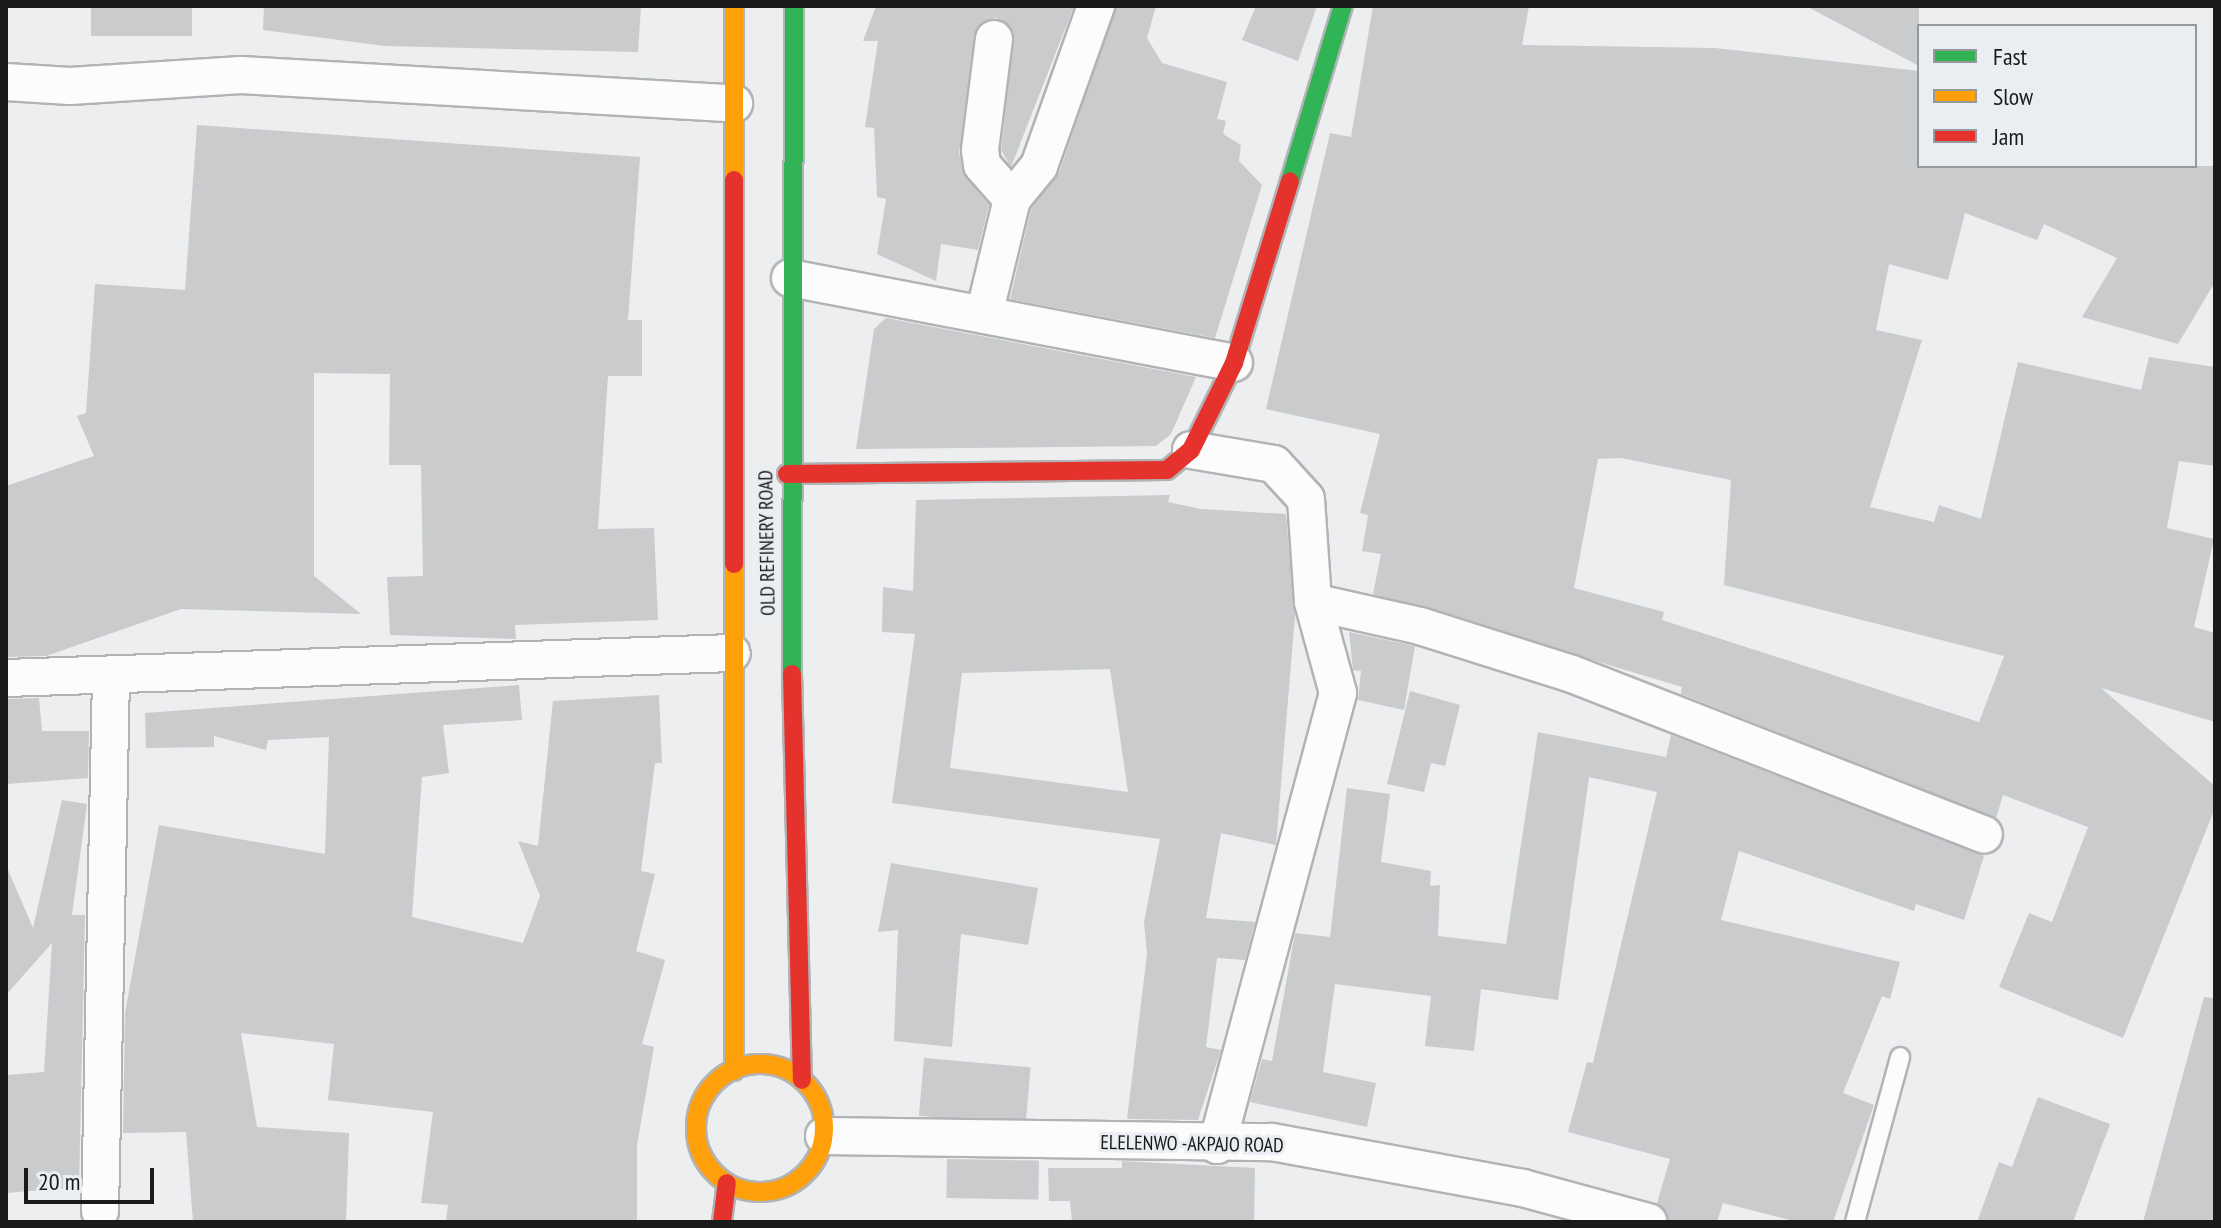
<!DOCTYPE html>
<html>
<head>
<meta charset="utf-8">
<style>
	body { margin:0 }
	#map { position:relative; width:2221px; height:1228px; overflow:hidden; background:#eceef0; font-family:"PT Sans Narrow",sans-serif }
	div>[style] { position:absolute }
	.building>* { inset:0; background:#c9cbcd; transform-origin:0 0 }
	.roads { filter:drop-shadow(2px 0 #b1b3b5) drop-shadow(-2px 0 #b1b3b5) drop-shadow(0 2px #b1b3b5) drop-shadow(0 -2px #b1b3b5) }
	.lane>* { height:18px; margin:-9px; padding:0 9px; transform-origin:9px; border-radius:9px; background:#fcfcfd }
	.street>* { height:36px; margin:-18px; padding:0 18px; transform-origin:18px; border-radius:18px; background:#fcfcfd }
	.fast>* { height:18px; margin:-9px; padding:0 9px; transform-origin:9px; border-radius:9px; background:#30b455 }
	.slow>* { height:18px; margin:-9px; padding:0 9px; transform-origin:9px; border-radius:9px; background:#ff9f0a }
	.slow>.ring { margin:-9px; padding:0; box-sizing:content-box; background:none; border:18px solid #ff9f0a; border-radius:50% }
	.jam>* { height:18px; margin:-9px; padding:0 9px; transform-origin:9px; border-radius:9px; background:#e5322d }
	span { translate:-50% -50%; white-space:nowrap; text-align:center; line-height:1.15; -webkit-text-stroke:6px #eaedf2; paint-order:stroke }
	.street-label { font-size:20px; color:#191a1c }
	.frame { position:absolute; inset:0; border:8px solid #191a1c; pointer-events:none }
	.legend { position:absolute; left:1917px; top:24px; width:280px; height:144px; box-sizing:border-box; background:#eaedf2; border:2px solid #96999c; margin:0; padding:10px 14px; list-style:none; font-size:24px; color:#191a1c }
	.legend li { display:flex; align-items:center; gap:16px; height:40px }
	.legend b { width:40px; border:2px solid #96999c }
	.scale { position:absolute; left:24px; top:1168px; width:130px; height:36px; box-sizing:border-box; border:4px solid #191a1c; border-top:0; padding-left:10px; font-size:24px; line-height:28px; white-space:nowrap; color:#191a1c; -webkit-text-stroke:6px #eaedf2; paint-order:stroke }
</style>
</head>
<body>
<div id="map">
	<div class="building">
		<i style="left:91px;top:6px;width:101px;height:30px"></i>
		<i style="clip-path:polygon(264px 6px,641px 6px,638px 52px,385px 46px,263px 30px)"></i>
		<i style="clip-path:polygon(876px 6px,1074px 6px,1011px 167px,1001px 150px,1014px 32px,996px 18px,977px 27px,959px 153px,966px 178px,989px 205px,978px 250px,941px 244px,936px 281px,877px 254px,886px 199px,877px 197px,874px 128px,865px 127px,878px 41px,863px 41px)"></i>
		<i style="clip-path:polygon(1116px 6px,1156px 6px,1147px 38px,1162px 63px,1227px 82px,1217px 119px,1226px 121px,1223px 134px,1241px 145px,1239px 161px,1262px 185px,1215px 338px,1010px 299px,1031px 209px,1059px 173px)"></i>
		<i style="clip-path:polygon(1256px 6px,1317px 6px,1298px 61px,1242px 40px)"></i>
		<i style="clip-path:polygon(evenodd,1373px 6px,1529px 6px,1522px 45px,1715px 48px,1919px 71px,1919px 166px,2215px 166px,2215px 282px,2178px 344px,2082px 317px,2117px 258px,2044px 224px,2037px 240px,1965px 213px,1948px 280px,1889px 264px,1876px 330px,1922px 340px,1870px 507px,1934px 522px,1939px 505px,1981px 519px,2018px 362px,2141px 390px,2149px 357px,2215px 367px,2215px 466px,2179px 461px,2167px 528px,2214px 539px,2194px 627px,2215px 633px,2215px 722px,2101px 688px,2215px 786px,2215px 808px,2123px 1038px,1999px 987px,2029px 913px,2052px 922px,2088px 827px,2003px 795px,1996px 818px,1681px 694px,1682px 687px,1373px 594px,1381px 554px,1362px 551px,1368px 515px,1360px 513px,1380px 434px,1266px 409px,1330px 133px,1351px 137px,1373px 6px,1621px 458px,1731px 480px,1724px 585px,2004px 656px,1979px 722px,1662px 620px,1664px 612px,1574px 588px,1598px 459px,1621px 458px)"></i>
		<i style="clip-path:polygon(1806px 6px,1919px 6px,1919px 66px)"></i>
		<i style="clip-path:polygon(197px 125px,640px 157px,628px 320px,642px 320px,642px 376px,608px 376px,598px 529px,654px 528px,658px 620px,515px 625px,516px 639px,390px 635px,387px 577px,423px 576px,421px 465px,389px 465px,390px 374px,314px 373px,314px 576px,361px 614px,181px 609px,46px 656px,6px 657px,6px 486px,94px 456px,77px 416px,86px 413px,95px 284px,185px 290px)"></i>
		<i style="clip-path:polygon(886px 318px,1196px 377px,1171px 434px,1156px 446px,856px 449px,874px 329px)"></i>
		<i style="clip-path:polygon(evenodd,1170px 495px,1168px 502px,1201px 509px,1286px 514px,1295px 616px,1276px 845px,1221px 833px,1206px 918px,1255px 922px,1245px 960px,1217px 958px,1206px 1047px,1221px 1050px,1198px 1120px,1127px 1119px,1147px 954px,1144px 922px,1160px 839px,892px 803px,915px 634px,882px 632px,883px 587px,913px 591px,916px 500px,1170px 495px,1110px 669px,1128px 792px,950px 768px,962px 673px,1110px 669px)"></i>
		<i style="clip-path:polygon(1349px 632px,1415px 646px,1404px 710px,1358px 700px,1361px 671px,1353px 670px)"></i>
		<i style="clip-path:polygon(519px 685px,522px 720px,443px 725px,449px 773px,422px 777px,412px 917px,523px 943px,540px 896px,518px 841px,538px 846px,553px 701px,659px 695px,662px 763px,655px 763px,641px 871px,655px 874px,636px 951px,665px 960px,642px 1044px,654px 1047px,637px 1145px,637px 1222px,446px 1222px,448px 1205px,421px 1203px,433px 1112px,328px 1100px,334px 1044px,241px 1033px,257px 1127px,349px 1133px,346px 1222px,193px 1222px,186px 1132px,123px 1133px,125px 1013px,159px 825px,325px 854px,329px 737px,268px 740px,266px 750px,214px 736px,214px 747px,146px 748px,145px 713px)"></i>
		<i style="clip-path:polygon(1410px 691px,1460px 705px,1445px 766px,1431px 763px,1424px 792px,1387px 784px)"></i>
		<i style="clip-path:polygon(39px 698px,42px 731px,89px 731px,88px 778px,6px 784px,6px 699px)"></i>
		<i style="clip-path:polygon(1538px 732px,1666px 757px,1671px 735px,1984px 856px,1964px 920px,1916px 904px,1914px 911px,1739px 851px,1721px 920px,1900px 962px,1890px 999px,1882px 996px,1843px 1093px,1874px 1105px,1833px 1222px,1798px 1222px,1723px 1203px,1717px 1222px,1668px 1222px,1657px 1203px,1670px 1159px,1568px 1132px,1587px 1062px,1593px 1063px,1657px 792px,1589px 777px,1558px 1000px,1481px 989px,1474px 1051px,1425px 1046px,1431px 996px,1335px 984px,1323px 1072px,1376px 1083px,1367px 1127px,1250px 1102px,1262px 1059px,1272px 1061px,1295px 933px,1330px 937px,1347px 788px,1390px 794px,1381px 862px,1431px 871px,1430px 886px,1440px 885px,1438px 936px,1506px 944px)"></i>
		<i style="clip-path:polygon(62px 800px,87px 804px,72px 915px,85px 915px,79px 1187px,6px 1193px,6px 1075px,44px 1072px,52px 943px,6px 995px,6px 865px,33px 928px)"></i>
		<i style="clip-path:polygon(891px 863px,1038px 888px,1028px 945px,961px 934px,952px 1047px,894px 1041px,898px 930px,878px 932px)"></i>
		<i style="clip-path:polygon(2204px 997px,2215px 998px,2215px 1222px,2143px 1222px)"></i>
		<i style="left:924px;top:1058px;width:107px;height:58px;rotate:5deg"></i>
		<i style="clip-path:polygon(2038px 1097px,2110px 1124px,2073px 1222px,1977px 1222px,1999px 1162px,2012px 1167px)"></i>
		<i style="left:947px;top:1159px;width:92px;height:39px;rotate:1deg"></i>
		<i style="clip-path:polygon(1122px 1161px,1255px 1168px,1254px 1222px,1072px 1222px,1070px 1201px,1049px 1201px,1048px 1168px,1122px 1168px)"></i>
	</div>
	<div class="roads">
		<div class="lane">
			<i style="left:1855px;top:1222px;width:171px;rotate:-74.7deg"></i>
		</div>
		<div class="street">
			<i style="left:994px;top:39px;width:112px;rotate:97.2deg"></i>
			<i style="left:980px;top:150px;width:15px;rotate:82deg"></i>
			<i style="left:982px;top:165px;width:45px;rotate:48.6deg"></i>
			<i style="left:6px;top:82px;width:64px;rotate:3.6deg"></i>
			<i style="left:70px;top:86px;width:171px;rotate:-3.7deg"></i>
			<i style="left:241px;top:75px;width:494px;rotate:3.3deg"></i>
			<i style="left:790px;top:278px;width:452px;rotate:10.8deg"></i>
			<i style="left:984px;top:315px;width:119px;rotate:-76.4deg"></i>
			<i style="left:1012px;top:199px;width:43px;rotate:-50.7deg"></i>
			<i style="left:1039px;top:166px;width:170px;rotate:-70.4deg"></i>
			<i style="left:1191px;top:450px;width:84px;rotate:9.6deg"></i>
			<i style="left:1274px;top:464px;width:47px;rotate:47.6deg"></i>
			<i style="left:1306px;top:499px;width:103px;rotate:86.1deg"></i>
			<i style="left:1313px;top:602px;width:94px;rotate:74.6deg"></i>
			<i style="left:1338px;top:693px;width:468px;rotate:105deg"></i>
			<i style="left:1313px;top:602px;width:110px;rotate:12.6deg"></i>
			<i style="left:1420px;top:626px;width:159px;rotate:17.5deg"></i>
			<i style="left:1572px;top:674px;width:442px;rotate:21.3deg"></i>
			<i style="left:6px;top:678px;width:726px;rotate:-1.97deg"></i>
			<i style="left:824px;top:1136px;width:448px;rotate:0.8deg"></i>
			<i style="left:1272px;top:1142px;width:255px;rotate:10.4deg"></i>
			<i style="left:1523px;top:1188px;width:130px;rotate:15.2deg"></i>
			<i style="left:100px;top:1211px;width:535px;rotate:-88.82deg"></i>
		</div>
		<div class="fast">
			<i style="left:1290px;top:181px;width:183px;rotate:-73.2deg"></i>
			<i style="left:792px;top:674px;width:668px;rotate:-89.83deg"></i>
		</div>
		<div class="slow">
			<i style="left:734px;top:6px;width:174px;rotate:90deg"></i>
			<i style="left:734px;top:564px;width:507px;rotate:90deg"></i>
			<i class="ring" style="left:696px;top:1064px;width:110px;height:110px"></i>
		</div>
		<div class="jam">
			<i style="left:734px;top:180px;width:384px;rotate:90deg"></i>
			<i style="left:787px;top:474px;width:380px;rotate:-0.6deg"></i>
			<i style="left:1167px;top:470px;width:31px;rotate:-40deg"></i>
			<i style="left:1191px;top:450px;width:97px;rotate:-63.7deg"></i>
			<i style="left:1234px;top:363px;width:190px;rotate:-72.9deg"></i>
			<i style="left:792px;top:674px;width:406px;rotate:88.6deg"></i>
			<i style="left:722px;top:1222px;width:39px;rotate:-83deg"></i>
		</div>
	</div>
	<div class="street-label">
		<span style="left:767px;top:543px;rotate:-91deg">OLD REFINERY ROAD</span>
		<span style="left:1192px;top:1144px;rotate:1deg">ELELENWO -AKPAJO ROAD</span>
	</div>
	<div class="frame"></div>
	<ul class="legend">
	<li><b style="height:10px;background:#30b455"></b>Fast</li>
	<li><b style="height:10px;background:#ff9f0a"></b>Slow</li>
	<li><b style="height:10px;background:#e5322d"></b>Jam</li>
	</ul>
	<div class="scale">20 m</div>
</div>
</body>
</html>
